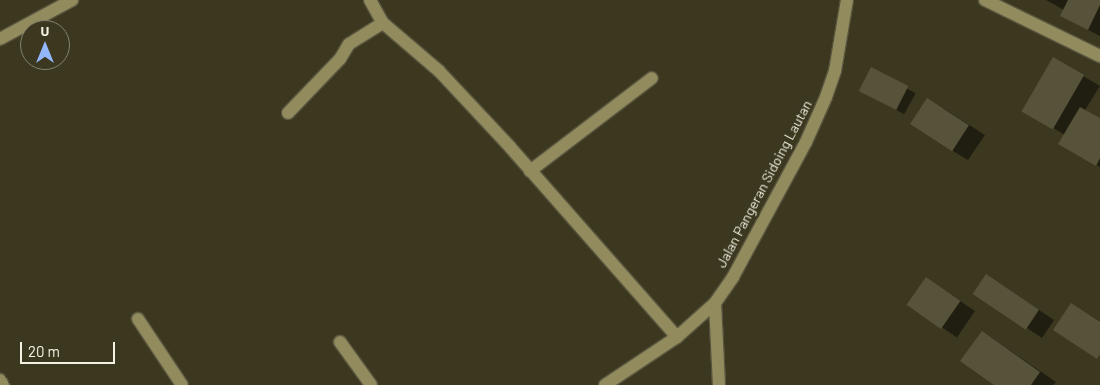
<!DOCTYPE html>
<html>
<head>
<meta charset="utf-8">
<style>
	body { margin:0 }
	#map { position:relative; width:1100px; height:385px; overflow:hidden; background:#3c3820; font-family:Barlow,sans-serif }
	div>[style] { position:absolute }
	.shadow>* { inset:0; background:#0007; transform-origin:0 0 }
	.building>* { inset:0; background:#57533a; transform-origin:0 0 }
	.roads { filter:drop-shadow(1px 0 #59563f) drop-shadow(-1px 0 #59563f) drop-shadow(0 1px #59563f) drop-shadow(0 -1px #59563f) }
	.minor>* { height:12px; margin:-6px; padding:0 6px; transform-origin:6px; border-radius:6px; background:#928b5e }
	span { translate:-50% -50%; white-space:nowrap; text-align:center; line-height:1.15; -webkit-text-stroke:5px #3c3820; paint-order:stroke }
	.street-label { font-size:14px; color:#f3f1e2 }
	.north { position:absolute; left:20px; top:20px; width:50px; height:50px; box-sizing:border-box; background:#3c3820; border:1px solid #85826e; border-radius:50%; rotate:0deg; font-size:14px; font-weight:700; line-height:20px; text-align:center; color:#f3f1e2 }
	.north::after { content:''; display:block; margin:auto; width:18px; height:22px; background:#92b7fd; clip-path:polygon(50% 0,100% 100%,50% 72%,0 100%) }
	.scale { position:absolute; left:20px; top:342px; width:95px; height:22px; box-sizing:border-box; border:2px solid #f3f1e2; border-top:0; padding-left:6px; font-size:15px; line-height:18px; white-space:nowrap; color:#f3f1e2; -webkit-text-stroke:4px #3c3820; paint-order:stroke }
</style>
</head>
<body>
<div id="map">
	<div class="shadow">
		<i style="clip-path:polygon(1046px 0,1100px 0,1100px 36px,1061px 16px,1064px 10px)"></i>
		<i style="clip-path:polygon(1054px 59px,1100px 86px,1085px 110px,1100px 119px,1100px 167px,1060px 144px,1065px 135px,1023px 110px)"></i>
		<i style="left:872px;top:69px;width:50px;height:24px;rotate:29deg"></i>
		<i style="clip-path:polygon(943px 108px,985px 135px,968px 160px,953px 151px)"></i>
		<i style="left:926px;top:278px;width:59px;height:32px;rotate:34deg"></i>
		<i style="clip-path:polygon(1002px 285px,1054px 320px,1042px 338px,974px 293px)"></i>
		<i style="clip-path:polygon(983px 332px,1056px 382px,1053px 385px,996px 385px)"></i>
	</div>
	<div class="building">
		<i style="clip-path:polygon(1068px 0,1100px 0,1100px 5px,1088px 30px,1060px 16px)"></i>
		<i style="left:1053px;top:57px;width:36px;height:63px;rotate:30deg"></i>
		<i style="left:871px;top:67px;width:42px;height:27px;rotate:27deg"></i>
		<i style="left:927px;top:98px;width:50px;height:31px;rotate:33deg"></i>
		<i style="clip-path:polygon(1080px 107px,1100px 118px,1100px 158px,1096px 166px,1058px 144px)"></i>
		<i style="left:986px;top:274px;width:64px;height:24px;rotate:34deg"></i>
		<i style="left:926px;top:277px;width:42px;height:34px;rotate:35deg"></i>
		<i style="clip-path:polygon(1071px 303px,1100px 322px,1100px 354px,1097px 359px,1053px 330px)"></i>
		<i style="clip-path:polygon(982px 331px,1040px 372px,1031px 385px,994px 385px,960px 361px)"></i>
	</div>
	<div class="roads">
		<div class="minor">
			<i style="left:370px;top:0;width:26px;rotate:61deg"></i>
			<i style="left:383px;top:23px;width:74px;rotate:40.6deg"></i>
			<i style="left:439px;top:71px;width:104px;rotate:46.9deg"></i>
			<i style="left:510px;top:147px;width:253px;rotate:48.7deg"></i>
			<i style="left:985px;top:0;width:128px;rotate:26deg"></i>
			<i style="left:0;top:39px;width:82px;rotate:-28.4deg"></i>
			<i style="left:288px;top:113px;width:75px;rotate:-46.1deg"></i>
			<i style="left:340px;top:59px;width:17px;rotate:-59deg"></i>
			<i style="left:349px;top:44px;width:40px;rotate:-32deg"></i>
			<i style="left:530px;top:171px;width:153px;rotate:-37.3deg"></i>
			<i style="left:715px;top:303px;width:82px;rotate:87.2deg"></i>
			<i style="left:138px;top:319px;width:79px;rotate:56.3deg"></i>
			<i style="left:340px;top:342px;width:53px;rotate:54.2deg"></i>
			<i style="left:0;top:380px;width:6px;rotate:59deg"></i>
			<i style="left:605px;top:385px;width:87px;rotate:-33.7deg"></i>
			<i style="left:677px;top:337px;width:51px;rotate:-41.8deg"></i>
			<i style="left:715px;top:303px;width:32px;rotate:-55deg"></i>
			<i style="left:733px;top:277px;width:153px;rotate:-61.6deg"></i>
			<i style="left:806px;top:142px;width:49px;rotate:-66deg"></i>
			<i style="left:826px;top:97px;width:28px;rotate:-71deg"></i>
			<i style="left:835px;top:71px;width:72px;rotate:-80.4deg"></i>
		</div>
	</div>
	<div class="street-label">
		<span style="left:764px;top:184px;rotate:-62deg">Jalan Pangeran Sidoing Lautan</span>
	</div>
	<div class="north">U</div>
	<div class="scale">20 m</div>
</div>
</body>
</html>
